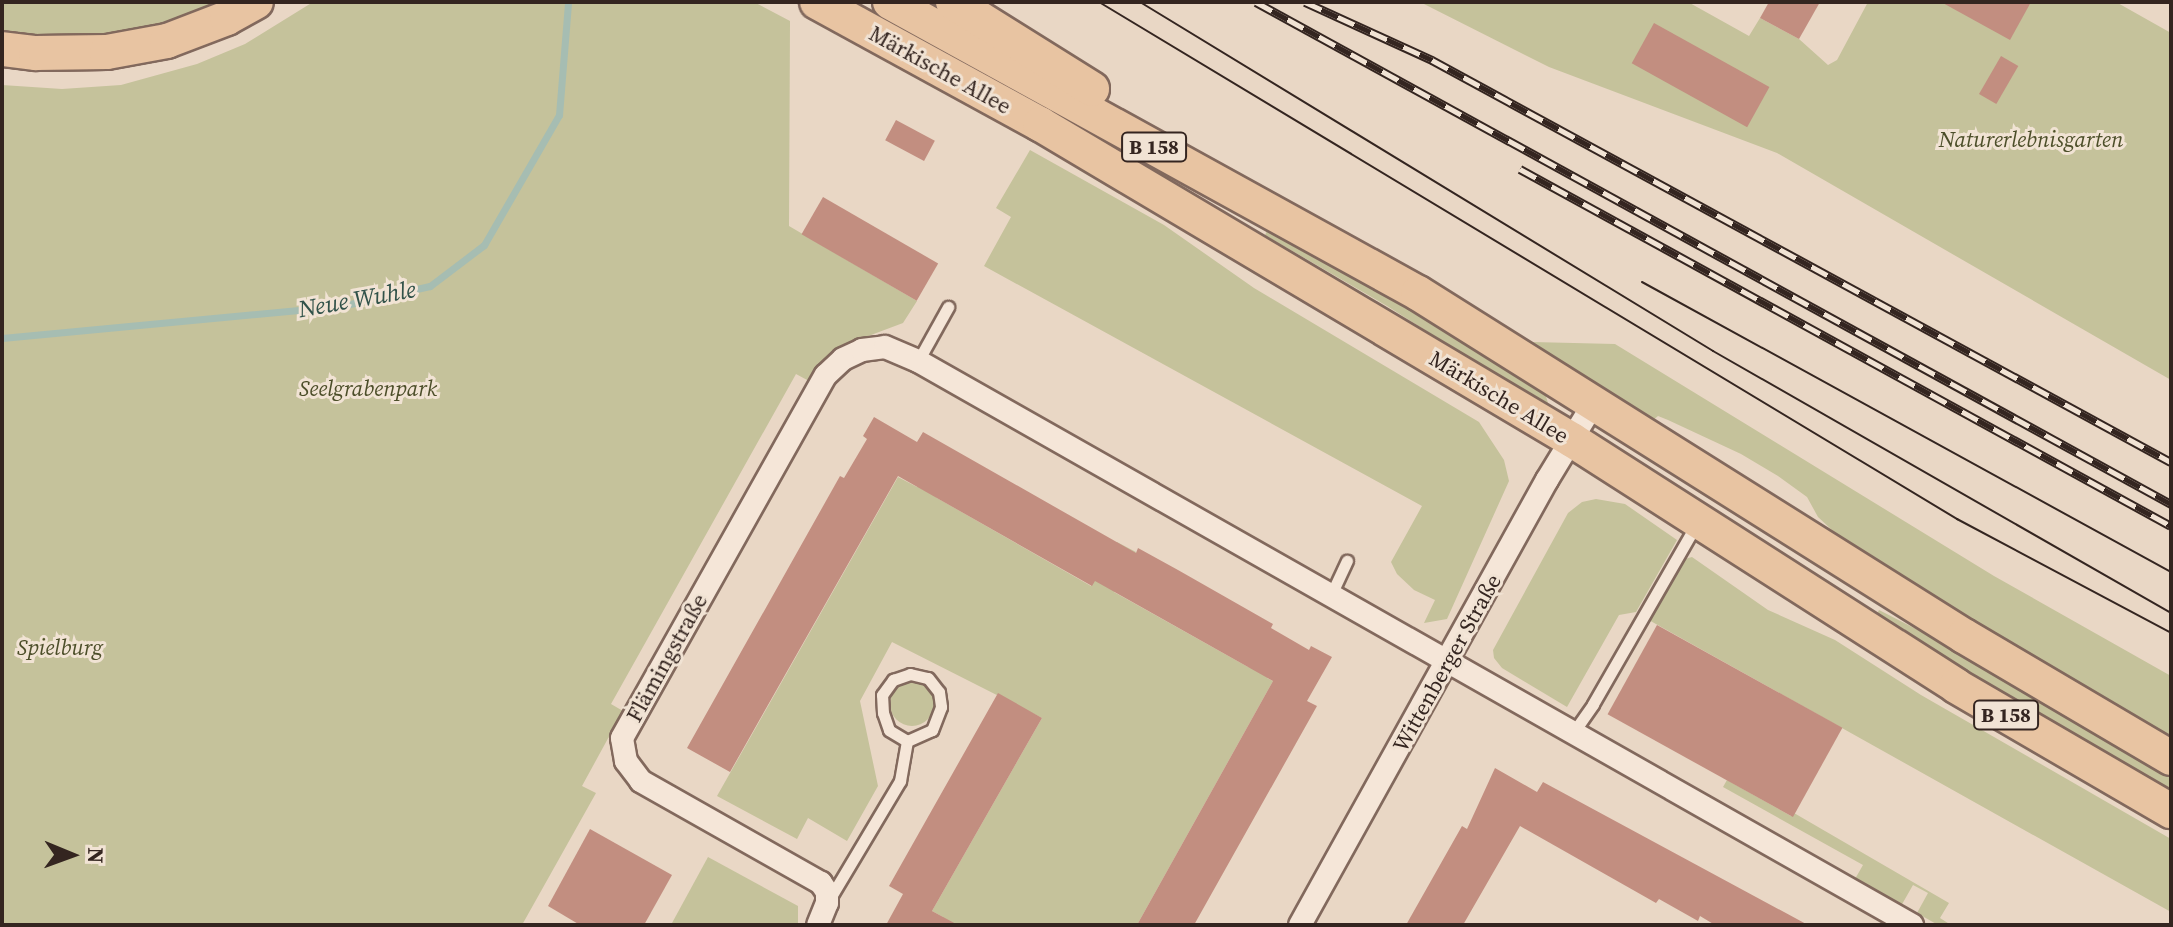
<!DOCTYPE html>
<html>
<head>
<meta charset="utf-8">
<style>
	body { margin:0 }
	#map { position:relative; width:2173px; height:927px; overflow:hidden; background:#e9d7c5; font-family:"Source Serif 4",serif }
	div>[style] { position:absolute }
	.green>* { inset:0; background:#c5c29b }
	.round { border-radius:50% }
	.stream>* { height:7px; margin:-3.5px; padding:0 3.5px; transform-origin:3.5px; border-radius:3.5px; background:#a6bdb2 }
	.building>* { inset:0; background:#c28e80; transform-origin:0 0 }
	.roads { filter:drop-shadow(2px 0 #82695d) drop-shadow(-2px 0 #82695d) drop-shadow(0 2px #82695d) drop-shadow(0 -2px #82695d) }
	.service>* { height:11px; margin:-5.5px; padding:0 5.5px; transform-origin:5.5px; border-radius:5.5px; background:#f5e6d8 }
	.minor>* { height:22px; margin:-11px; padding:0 11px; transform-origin:11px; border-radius:11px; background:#f5e6d8 }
	.primary>* { height:34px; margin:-17px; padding:0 17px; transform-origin:17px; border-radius:17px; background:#e8c4a2 }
	.tram>* { height:2px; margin:-1px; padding:0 1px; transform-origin:1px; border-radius:1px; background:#342520 }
	.rail>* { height:9px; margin-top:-4.5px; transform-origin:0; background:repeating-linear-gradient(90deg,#f1e3d4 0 18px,#342520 0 36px); box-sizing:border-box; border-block:2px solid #342520 }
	span { translate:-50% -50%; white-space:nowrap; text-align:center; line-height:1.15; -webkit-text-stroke:6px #f1e3d4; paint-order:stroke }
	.shield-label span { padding:2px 6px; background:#f1e3d4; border:2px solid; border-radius:6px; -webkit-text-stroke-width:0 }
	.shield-label { font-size:20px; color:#342520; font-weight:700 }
	.street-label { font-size:22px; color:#342520 }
	.park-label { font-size:22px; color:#4c4e29; font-style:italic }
	.water-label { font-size:24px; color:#315249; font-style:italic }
	.frame { position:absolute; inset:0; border:4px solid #342520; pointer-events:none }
	.north { position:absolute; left:32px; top:815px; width:80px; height:80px; -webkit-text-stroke:6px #f1e3d4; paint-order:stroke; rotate:91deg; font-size:22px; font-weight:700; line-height:32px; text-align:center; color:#342520 }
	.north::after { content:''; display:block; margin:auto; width:28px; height:36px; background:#342520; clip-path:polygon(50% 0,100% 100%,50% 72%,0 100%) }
</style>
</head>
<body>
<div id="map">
	<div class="green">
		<i style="clip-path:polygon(2px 2px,227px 2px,160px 28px,71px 42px,2px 36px)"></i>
		<i style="clip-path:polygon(313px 2px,754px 2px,790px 21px,789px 226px,917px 301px,903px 323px,839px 347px,809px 381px,796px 374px,611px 704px,623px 711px,582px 786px,596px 793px,522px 925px,2px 925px,2px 85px,62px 89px,121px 85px,197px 64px,245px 44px)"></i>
		<i style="clip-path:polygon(1420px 2px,1688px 2px,1749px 36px,1760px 18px,1799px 39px,1828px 65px,1837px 60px,1868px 2px,2116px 2px,2171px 33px,2171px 380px,1777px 153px,1549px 67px)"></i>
		<i style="clip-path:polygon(1030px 150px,1164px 225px,1254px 288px,1479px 422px,1504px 460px,1509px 481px,1447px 619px,1424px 623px,1435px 600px,1414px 590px,1397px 574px,1391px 562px,1422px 506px,984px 266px,1011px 217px,996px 208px)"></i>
		<i style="clip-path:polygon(1269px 227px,1504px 358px,1544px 390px,1548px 403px,1544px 406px,1537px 401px,1387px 306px,1265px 235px)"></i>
		<i style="clip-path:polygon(1532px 342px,1615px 344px,1994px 576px,2171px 676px,2171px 741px,2046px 670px,1847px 544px,1818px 517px,1807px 497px,1778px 476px,1741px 454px,1668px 420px,1658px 416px,1653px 420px)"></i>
		<i style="clip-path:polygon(898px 477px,917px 487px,919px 483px,937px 498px,1091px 586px,1117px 542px,1136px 552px,1114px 592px,1248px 667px,1271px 672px,1267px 678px,1273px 681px,1137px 925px,938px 925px,943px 917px,932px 911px,1042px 718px,892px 642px,860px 701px,878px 786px,847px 841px,808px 818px,797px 839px,717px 796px)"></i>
		<i style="clip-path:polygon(1596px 499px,1625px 504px,1677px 540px,1636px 612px,1619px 615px,1567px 707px,1502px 668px,1494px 658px,1493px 650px,1568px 513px,1582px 502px)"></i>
		<i style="clip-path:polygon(1692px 557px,1768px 610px,1835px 640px,1921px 695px,2171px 839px,2171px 912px,1647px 619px,1681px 560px)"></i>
		<i style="clip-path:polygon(1879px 610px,1994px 669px,2171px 772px,2171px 795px,1875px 618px)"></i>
		<i class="round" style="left:890px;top:682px;width:44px;height:44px"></i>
		<i style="clip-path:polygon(1727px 780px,1791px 816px,1794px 813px,1949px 903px,1940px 918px,1951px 925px,1938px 925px,1917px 913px,1928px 893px,1913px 885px,1901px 906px,1855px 879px,1863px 865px,1723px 787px)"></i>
		<i style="clip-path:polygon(708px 857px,798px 906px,798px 925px,672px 923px)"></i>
	</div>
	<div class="stream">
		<i style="left:2px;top:338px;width:341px;rotate:-5.4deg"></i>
		<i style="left:341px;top:306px;width:91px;rotate:-12.7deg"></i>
		<i style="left:430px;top:286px;width:68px;rotate:-37.2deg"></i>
		<i style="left:484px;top:245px;width:150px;rotate:-60deg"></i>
		<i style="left:559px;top:115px;width:113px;rotate:-85.4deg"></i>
	</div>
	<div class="building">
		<i style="clip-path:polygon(1769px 2px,1820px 2px,1799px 39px,1760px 18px)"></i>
		<i style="clip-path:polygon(1941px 2px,2031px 2px,2010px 40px)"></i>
		<i style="left:1654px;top:23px;width:132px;height:46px;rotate:29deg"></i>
		<i style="left:2001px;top:56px;width:20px;height:44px;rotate:30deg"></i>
		<i style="left:896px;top:120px;width:44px;height:23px;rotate:28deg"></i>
		<i style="left:823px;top:197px;width:133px;height:43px;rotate:30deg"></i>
		<i style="clip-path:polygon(874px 417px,917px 442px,923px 432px,1136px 553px,1138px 548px,1178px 570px,1273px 624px,1271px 628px,1309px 650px,1311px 646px,1332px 657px,1307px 701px,1317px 706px,1194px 925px,1137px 925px,1273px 681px,1095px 581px,1092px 586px,898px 476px,730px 772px,687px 748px,840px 476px,844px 478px,867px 439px,863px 436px)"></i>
		<i style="left:1657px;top:625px;width:212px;height:102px;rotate:29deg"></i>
		<i style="clip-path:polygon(998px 693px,1042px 718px,932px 911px,958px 925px,886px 925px,903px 894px,889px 886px)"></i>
		<i style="clip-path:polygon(1495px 768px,1537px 792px,1543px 782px,1808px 925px,1715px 925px,1700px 916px,1698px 921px,1659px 899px,1656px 903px,1520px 826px,1463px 925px,1406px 925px,1462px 826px,1467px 829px)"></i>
		<i style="clip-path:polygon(590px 829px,672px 875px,644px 925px,580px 925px,548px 906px)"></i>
	</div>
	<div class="roads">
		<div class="service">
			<i style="left:918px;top:361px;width:62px;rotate:-60.9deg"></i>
			<i style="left:1330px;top:597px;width:40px;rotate:-65deg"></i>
			<i style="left:910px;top:674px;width:18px;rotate:13deg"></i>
			<i style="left:928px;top:678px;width:18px;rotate:52deg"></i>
			<i style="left:939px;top:692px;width:15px;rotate:82deg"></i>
			<i style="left:941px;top:707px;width:25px;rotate:111deg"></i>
			<i style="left:932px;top:730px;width:27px;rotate:156deg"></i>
			<i style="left:907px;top:741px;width:21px;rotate:-149deg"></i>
			<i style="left:889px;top:730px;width:18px;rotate:-109deg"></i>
			<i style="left:883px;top:713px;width:18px;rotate:-93deg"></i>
			<i style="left:882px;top:695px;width:19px;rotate:-54deg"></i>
			<i style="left:893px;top:680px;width:18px;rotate:-19deg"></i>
			<i style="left:1573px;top:733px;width:35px;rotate:-55deg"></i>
			<i style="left:1593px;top:704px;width:207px;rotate:-60.1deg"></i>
			<i style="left:829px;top:900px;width:139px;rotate:-59.2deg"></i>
			<i style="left:900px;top:781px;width:41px;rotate:-80.1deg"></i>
		</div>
		<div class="minor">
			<i style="left:818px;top:925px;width:24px;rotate:-68deg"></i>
			<i style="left:827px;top:903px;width:11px;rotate:-90deg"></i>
			<i style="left:827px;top:892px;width:11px;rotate:-124deg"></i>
			<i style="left:821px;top:883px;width:207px;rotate:-150.5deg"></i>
			<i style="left:641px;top:781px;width:25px;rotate:-127deg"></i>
			<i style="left:626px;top:761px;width:23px;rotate:-100deg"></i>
			<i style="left:622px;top:738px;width:416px;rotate:-60.7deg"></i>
			<i style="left:826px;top:375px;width:23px;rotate:-43deg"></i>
			<i style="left:843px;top:359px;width:21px;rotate:-25deg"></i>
			<i style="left:862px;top:350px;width:23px;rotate:-7deg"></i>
			<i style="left:885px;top:347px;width:36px;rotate:23deg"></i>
			<i style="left:918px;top:361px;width:1143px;rotate:29.57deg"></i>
			<i style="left:1300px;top:925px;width:509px;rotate:-60.97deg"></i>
			<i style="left:1547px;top:480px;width:92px;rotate:-58.7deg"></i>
		</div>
		<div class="primary">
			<i style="left:817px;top:2px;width:254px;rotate:28.7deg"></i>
			<i style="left:1040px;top:124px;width:619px;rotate:30.71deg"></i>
			<i style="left:1572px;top:440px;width:456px;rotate:32.6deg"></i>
			<i style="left:1956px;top:686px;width:249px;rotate:30.2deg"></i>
			<i style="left:890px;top:2px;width:603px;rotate:28.86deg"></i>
			<i style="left:1418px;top:293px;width:645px;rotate:32.14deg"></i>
			<i style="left:1964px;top:636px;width:240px;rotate:30.5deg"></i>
			<i style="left:953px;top:2px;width:164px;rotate:32deg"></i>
			<i style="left:2px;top:49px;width:34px;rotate:7deg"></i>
			<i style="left:36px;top:53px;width:71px;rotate:-0.8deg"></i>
			<i style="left:107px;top:52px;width:61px;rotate:-10.4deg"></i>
			<i style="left:167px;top:41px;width:64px;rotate:-21deg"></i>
			<i style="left:227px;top:18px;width:33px;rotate:-29deg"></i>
		</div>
	</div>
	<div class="tram">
		<i style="left:1099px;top:2px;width:1002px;rotate:31.07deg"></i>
		<i style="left:1957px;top:519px;width:242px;rotate:28deg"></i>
		<i style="left:1140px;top:2px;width:671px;rotate:31.34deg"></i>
		<i style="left:1713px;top:351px;width:528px;rotate:29.77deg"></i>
		<i style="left:1642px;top:282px;width:603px;rotate:28.73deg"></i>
	</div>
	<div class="rail">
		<i style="left:1256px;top:2px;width:1044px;rotate:28.75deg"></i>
		<i style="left:1305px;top:2px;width:140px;rotate:24.5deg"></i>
		<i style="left:1432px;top:60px;width:841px;rotate:28.55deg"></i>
		<i style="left:1520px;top:169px;width:742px;rotate:28.74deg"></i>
	</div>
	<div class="shield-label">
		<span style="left:1154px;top:147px">B 158</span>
		<span style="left:2006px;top:715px">B 158</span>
	</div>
	<div class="street-label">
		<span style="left:940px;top:70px;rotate:29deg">Märkische Allee</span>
		<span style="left:1499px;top:397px;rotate:31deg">Märkische Allee</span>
		<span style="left:667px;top:658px;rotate:-61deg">Flämingstraße</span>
		<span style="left:1447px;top:663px;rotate:-61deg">Wittenberger Straße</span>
	</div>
	<div class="park-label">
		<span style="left:2031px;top:140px">Naturerlebnisgarten</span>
		<span style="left:368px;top:389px">Seelgrabenpark</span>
		<span style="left:60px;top:648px">Spielburg</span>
	</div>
	<div class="water-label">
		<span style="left:357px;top:299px;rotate:-10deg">Neue Wuhle</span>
	</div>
	<div class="frame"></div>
	<div class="north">N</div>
</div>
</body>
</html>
